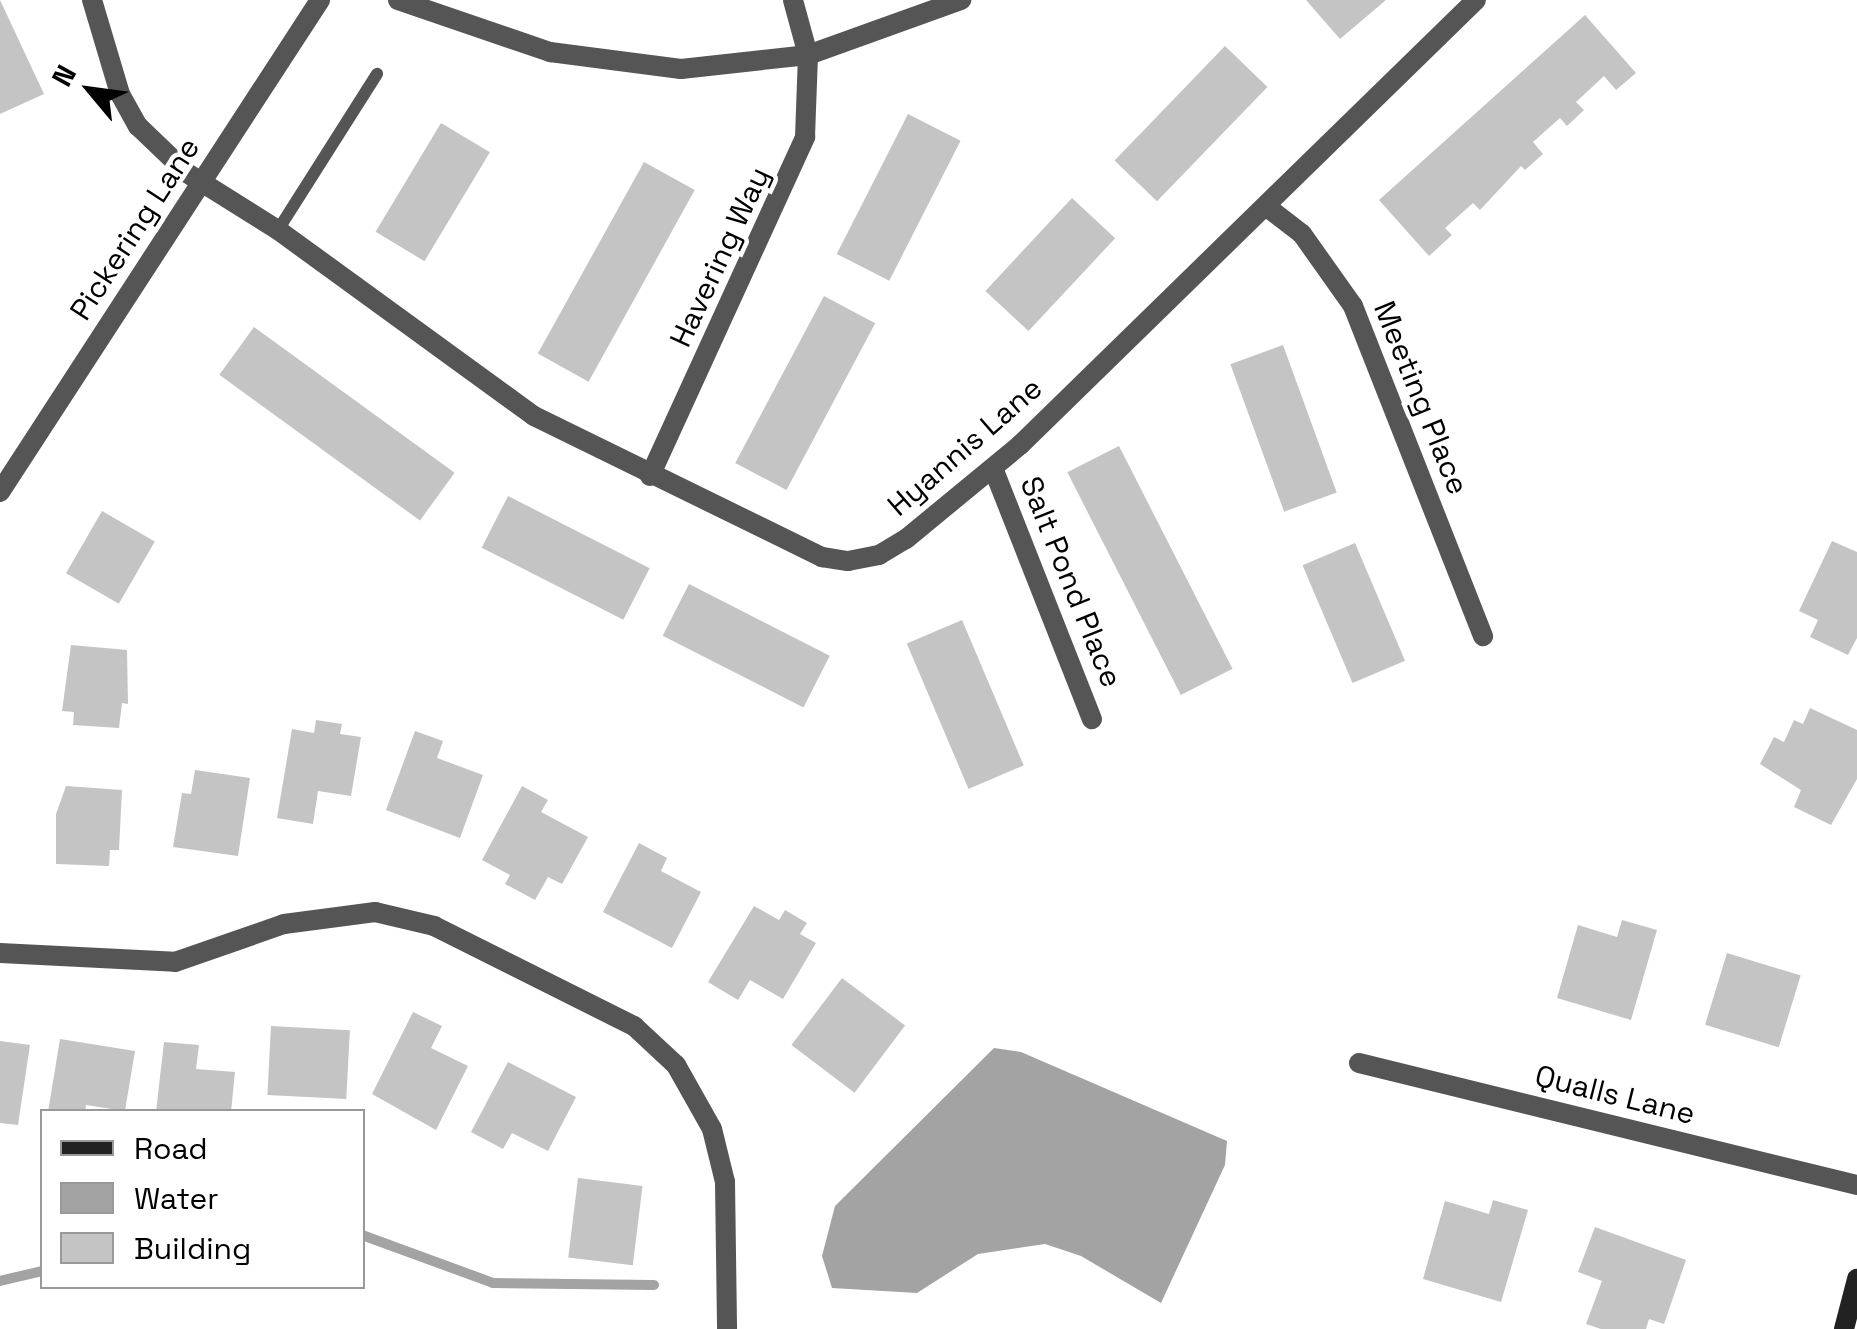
<!DOCTYPE html>
<html>
<head>
<meta charset="utf-8">
<style>
	body { margin:0 }
	#map { position:relative; width:1857px; height:1329px; overflow:hidden; background:#fff; font-family:"Space Grotesk",sans-serif }
	div>[style] { position:absolute }
	.water>* { inset:0; background:#a3a3a3 }
	.stream>* { height:10px; margin:-5px; padding:0 5px; transform-origin:5px; border-radius:5px; background:#a3a3a3 }
	.building>* { inset:0; background:#c4c4c4; transform-origin:0 0 }
	.lane>* { height:12px; margin:-6px; padding:0 6px; transform-origin:6px; border-radius:6px; background:#555 }
	.street>* { height:20px; margin:-10px; padding:0 10px; transform-origin:10px; border-radius:10px; background:#555 }
	.secondary>* { height:20px; margin:-10px; padding:0 10px; transform-origin:10px; border-radius:10px; background:#222 }
	span { translate:-50% -50%; white-space:nowrap; text-align:center; line-height:1.15; -webkit-text-stroke:9px #fff; paint-order:stroke }
	.street-label { font-size:30px; color:#000 }
	.legend { position:absolute; left:40px; top:1109px; width:325px; height:180px; box-sizing:border-box; background:#fff; border:2px solid #999; margin:0; padding:12px 18px; list-style:none; font-size:30px; color:#000 }
	.legend li { display:flex; align-items:center; gap:20px; height:50px }
	.legend b { width:50px; border:2px solid #999 }
	.north { position:absolute; left:40px; top:40px; width:100px; height:100px; -webkit-text-stroke:8px #fff; paint-order:stroke; rotate:299deg; font-size:28px; font-weight:700; line-height:40px; text-align:center; color:#000 }
	.north::after { content:''; display:block; margin:auto; width:35px; height:45px; background:#000; clip-path:polygon(50% 0,100% 100%,50% 72%,0 100%) }
</style>
</head>
<body>
<div id="map">
	<div class="water">
		<i style="clip-path:polygon(994px 1048px,1021px 1052px,1227px 1141px,1225px 1165px,1161px 1303px,1081px 1256px,1045px 1244px,978px 1254px,917px 1293px,832px 1288px,822px 1256px,835px 1206px)"></i>
	</div>
	<div class="stream">
		<i style="left:362px;top:1235px;width:140px;rotate:20.1deg"></i>
		<i style="left:493px;top:1283px;width:161px;rotate:0.7deg"></i>
		<i style="left:0;top:1281px;width:43px;rotate:-13.4deg"></i>
	</div>
	<div class="building">
		<i style="clip-path:polygon(0 0,44px 94px,0 114px)"></i>
		<i style="clip-path:polygon(1306px 0,1386px 0,1340px 39px)"></i>
		<i style="clip-path:polygon(1585px 15px,1636px 73px,1616px 90px,1604px 76px,1576px 102px,1584px 110px,1567px 126px,1560px 118px,1533px 142px,1543px 154px,1525px 170px,1521px 166px,1480px 210px,1473px 203px,1445px 228px,1452px 235px,1429px 256px,1379px 200px)"></i>
		<i style="left:1225px;top:46px;width:59px;height:159px;rotate:44deg"></i>
		<i style="left:908px;top:114px;width:59px;height:157px;rotate:27deg"></i>
		<i style="left:441px;top:123px;width:57px;height:127px;rotate:31deg"></i>
		<i style="left:644px;top:162px;width:58px;height:219px;rotate:29deg"></i>
		<i style="left:1072px;top:198px;width:59px;height:127px;rotate:43deg"></i>
		<i style="left:824px;top:296px;width:58px;height:189px;rotate:28deg"></i>
		<i style="left:254px;top:327px;width:248px;height:59px;rotate:36deg"></i>
		<i style="left:1283px;top:345px;width:157px;height:56px;rotate:70deg"></i>
		<i style="left:1119px;top:446px;width:250px;height:58px;rotate:63deg"></i>
		<i style="left:508px;top:496px;width:159px;height:58px;rotate:27deg"></i>
		<i style="left:102px;top:511px;width:61px;height:72px;rotate:30deg"></i>
		<i style="clip-path:polygon(1832px 541px,1857px 552px,1857px 638px,1848px 655px,1810px 637px,1818px 620px,1799px 611px)"></i>
		<i style="left:1355px;top:543px;width:128px;height:57px;rotate:67deg"></i>
		<i style="left:689px;top:584px;width:158px;height:58px;rotate:27deg"></i>
		<i style="left:962px;top:620px;width:158px;height:60px;rotate:67deg"></i>
		<i style="clip-path:polygon(71px 645px,127px 650px,128px 704px,122px 703px,119px 728px,73px 725px,74px 712px,62px 711px)"></i>
		<i style="clip-path:polygon(1810px 708px,1857px 730px,1857px 779px,1831px 825px,1794px 807px,1801px 790px,1760px 764px,1774px 737px,1784px 742px,1794px 720px,1803px 724px)"></i>
		<i style="clip-path:polygon(316px 720px,342px 724px,340px 734px,361px 737px,351px 796px,318px 791px,313px 824px,277px 818px,292px 729px,314px 733px)"></i>
		<i style="clip-path:polygon(415px 731px,443px 741px,437px 758px,483px 775px,460px 838px,386px 810px)"></i>
		<i style="clip-path:polygon(195px 770px,250px 778px,238px 856px,173px 847px,182px 793px,191px 794px)"></i>
		<i style="clip-path:polygon(66px 786px,122px 790px,119px 850px,110px 850px,109px 866px,56px 864px,56px 814px)"></i>
		<i style="clip-path:polygon(522px 786px,548px 800px,541px 812px,588px 837px,562px 884px,548px 877px,535px 900px,505px 884px,510px 875px,482px 860px)"></i>
		<i style="clip-path:polygon(639px 843px,667px 858px,661px 871px,701px 892px,672px 948px,603px 912px)"></i>
		<i style="clip-path:polygon(754px 906px,779px 920px,785px 910px,807px 923px,800px 934px,816px 943px,783px 999px,750px 980px,738px 1000px,708px 982px)"></i>
		<i style="clip-path:polygon(1622px 920px,1657px 930px,1631px 1020px,1557px 998px,1578px 925px,1617px 937px)"></i>
		<i style="left:1727px;top:953px;width:77px;height:75px;rotate:17deg"></i>
		<i style="left:842px;top:978px;width:79px;height:84px;rotate:37deg"></i>
		<i style="clip-path:polygon(413px 1012px,442px 1026px,431px 1048px,468px 1066px,436px 1130px,372px 1094px)"></i>
		<i style="left:271px;top:1026px;width:79px;height:69px;rotate:3deg"></i>
		<i style="clip-path:polygon(60px 1039px,135px 1051px,125px 1111px,86px 1105px,85px 1112px,48px 1112px)"></i>
		<i style="clip-path:polygon(0 1041px,30px 1045px,18px 1125px,0 1123px)"></i>
		<i style="clip-path:polygon(164px 1042px,199px 1045px,196px 1069px,235px 1072px,231px 1112px,156px 1112px)"></i>
		<i style="clip-path:polygon(508px 1062px,576px 1097px,548px 1151px,512px 1133px,503px 1149px,471px 1132px)"></i>
		<i style="left:578px;top:1178px;width:65px;height:80px;rotate:7deg"></i>
		<i style="clip-path:polygon(1493px 1200px,1528px 1210px,1501px 1302px,1423px 1279px,1445px 1201px,1489px 1214px)"></i>
		<i style="clip-path:polygon(1595px 1227px,1686px 1260px,1664px 1324px,1649px 1319px,1646px 1329px,1601px 1329px,1586px 1324px,1602px 1281px,1578px 1272px)"></i>
	</div>
	<div class="lane">
		<i style="left:278px;top:230px;width:185px;rotate:-57.6deg"></i>
	</div>
	<div class="street">
		<i style="left:92px;top:0;width:98px;rotate:73.4deg"></i>
		<i style="left:120px;top:94px;width:37px;rotate:61deg"></i>
		<i style="left:138px;top:126px;width:68px;rotate:43.8deg"></i>
		<i style="left:187px;top:173px;width:107px;rotate:32.1deg"></i>
		<i style="left:278px;top:230px;width:316px;rotate:36deg"></i>
		<i style="left:534px;top:416px;width:321px;rotate:26.1deg"></i>
		<i style="left:822px;top:557px;width:26px;rotate:9deg"></i>
		<i style="left:848px;top:561px;width:32px;rotate:-11deg"></i>
		<i style="left:879px;top:555px;width:31px;rotate:-31deg"></i>
		<i style="left:906px;top:539px;width:148px;rotate:-39.5deg"></i>
		<i style="left:1020px;top:445px;width:637px;rotate:-44.3deg"></i>
		<i style="left:398px;top:0;width:161px;rotate:18.9deg"></i>
		<i style="left:550px;top:52px;width:132px;rotate:7.4deg"></i>
		<i style="left:681px;top:69px;width:128px;rotate:-6.3deg"></i>
		<i style="left:808px;top:55px;width:163px;rotate:-19.8deg"></i>
		<i style="left:1267px;top:207px;width:44px;rotate:37.6deg"></i>
		<i style="left:1302px;top:234px;width:88px;rotate:54.7deg"></i>
		<i style="left:1353px;top:306px;width:355px;rotate:68.5deg"></i>
		<i style="left:993px;top:468px;width:270px;rotate:68.5deg"></i>
		<i style="left:650px;top:476px;width:373px;rotate:-65.4deg"></i>
		<i style="left:805px;top:137px;width:82px;rotate:-87.9deg"></i>
		<i style="left:808px;top:55px;width:57px;rotate:-105.3deg"></i>
		<i style="left:0;top:492px;width:587px;rotate:-56.96deg"></i>
		<i style="left:0;top:953px;width:175px;rotate:2.9deg"></i>
		<i style="left:175px;top:962px;width:115px;rotate:-19.2deg"></i>
		<i style="left:284px;top:924px;width:92px;rotate:-7.5deg"></i>
		<i style="left:375px;top:912px;width:61px;rotate:13.3deg"></i>
		<i style="left:434px;top:926px;width:224px;rotate:26.6deg"></i>
		<i style="left:634px;top:1026px;width:57px;rotate:42.9deg"></i>
		<i style="left:676px;top:1065px;width:73px;rotate:60.6deg"></i>
		<i style="left:712px;top:1129px;width:55px;rotate:76.2deg"></i>
		<i style="left:725px;top:1182px;width:147px;rotate:89.2deg"></i>
		<i style="left:1359px;top:1063px;width:513px;rotate:13.77deg"></i>
	</div>
	<div class="secondary">
		<i style="left:1844px;top:1329px;width:52px;rotate:-75.4deg"></i>
	</div>
	<div class="street-label">
		<span style="left:135px;top:229px;rotate:-57deg">Pickering Lane</span>
		<span style="left:720px;top:257px;rotate:-65deg">Havering Way</span>
		<span style="left:1421px;top:398px;rotate:68deg">Meeting Place</span>
		<span style="left:965px;top:447px;rotate:-41deg">Hyannis Lane</span>
		<span style="left:1071px;top:582px;rotate:68deg">Salt Pond Place</span>
		<span style="left:1615px;top:1095px;rotate:14deg">Qualls Lane</span>
	</div>
	<ul class="legend">
	<li><b style="height:12px;background:#222"></b>Road</li>
	<li><b style="height:28px;background:#a3a3a3"></b>Water</li>
	<li><b style="height:28px;background:#c4c4c4"></b>Building</li>
	</ul>
	<div class="north">N</div>
</div>
</body>
</html>
